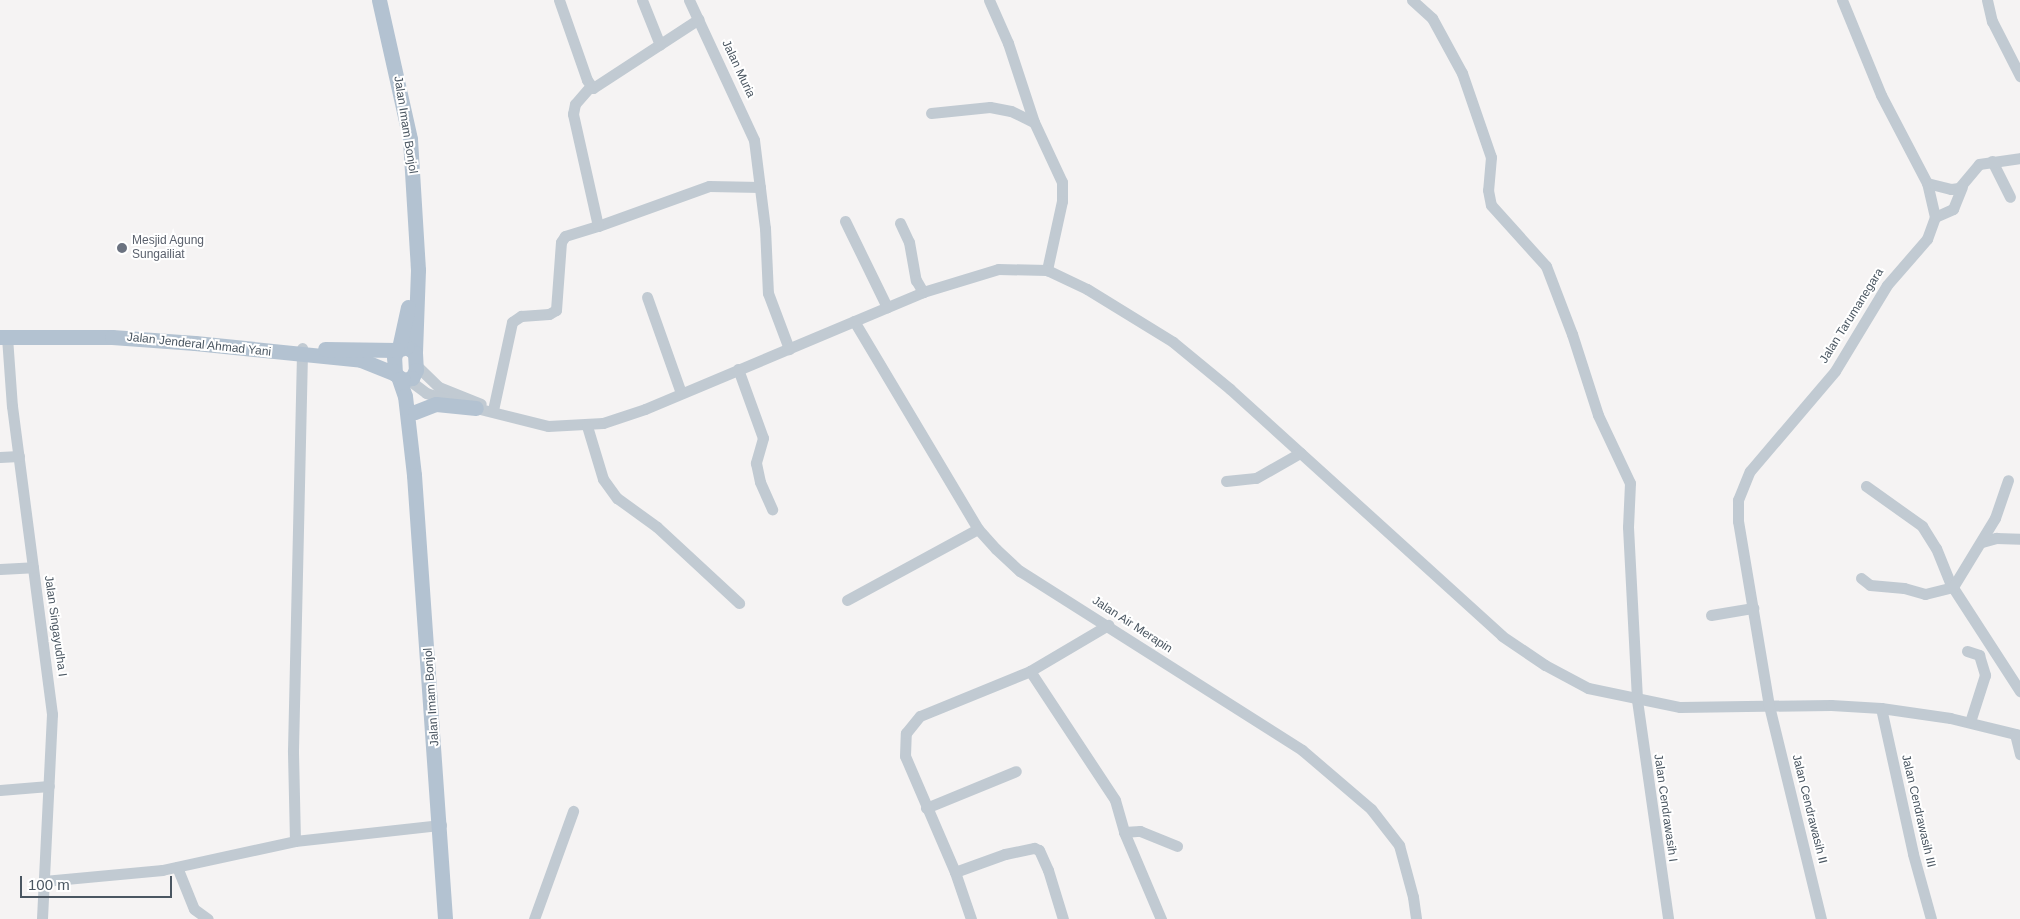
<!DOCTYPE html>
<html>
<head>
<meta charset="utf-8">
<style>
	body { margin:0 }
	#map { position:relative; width:2020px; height:919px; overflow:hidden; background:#f5f3f3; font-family:Arial,sans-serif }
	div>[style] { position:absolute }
	.minor>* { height:11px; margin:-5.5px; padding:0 5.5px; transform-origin:5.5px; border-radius:5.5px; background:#c1cad2 }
	.major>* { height:15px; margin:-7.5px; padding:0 7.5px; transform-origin:7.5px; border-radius:7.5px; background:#b3c2d1 }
	.dots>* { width:14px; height:14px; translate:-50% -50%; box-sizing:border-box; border:2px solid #fff; border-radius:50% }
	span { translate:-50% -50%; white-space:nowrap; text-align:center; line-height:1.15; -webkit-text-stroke:4px #fff; paint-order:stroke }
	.street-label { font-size:12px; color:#4a5661 }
	.worship-label { font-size:12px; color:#5b616d }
	.left { translate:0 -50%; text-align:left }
	.scale { position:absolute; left:20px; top:876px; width:152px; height:22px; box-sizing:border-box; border:2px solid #4a5661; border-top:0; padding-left:6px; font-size:15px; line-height:18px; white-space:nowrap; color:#4a5661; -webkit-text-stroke:4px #fff; paint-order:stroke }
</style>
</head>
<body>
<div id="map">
	<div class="minor">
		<i style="left:559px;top:0;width:85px;rotate:70.7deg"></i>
		<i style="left:587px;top:80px;width:10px;rotate:53deg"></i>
		<i style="left:593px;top:88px;width:126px;rotate:-33.1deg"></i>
		<i style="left:642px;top:0;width:48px;rotate:68.2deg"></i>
		<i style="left:689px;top:0;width:154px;rotate:65.1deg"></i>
		<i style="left:754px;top:140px;width:89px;rotate:82.9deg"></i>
		<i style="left:765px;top:228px;width:65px;rotate:87.4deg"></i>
		<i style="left:768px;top:293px;width:60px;rotate:69.4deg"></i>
		<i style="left:989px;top:0;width:47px;rotate:66.2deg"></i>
		<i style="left:1008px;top:43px;width:83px;rotate:71.8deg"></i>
		<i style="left:1034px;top:122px;width:66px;rotate:65deg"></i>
		<i style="left:1062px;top:182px;width:19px;rotate:90deg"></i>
		<i style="left:1062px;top:201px;width:71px;rotate:102.3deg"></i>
		<i style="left:1412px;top:0;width:27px;rotate:42deg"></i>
		<i style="left:1432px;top:18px;width:63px;rotate:61.4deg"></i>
		<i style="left:1462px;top:73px;width:89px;rotate:71deg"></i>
		<i style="left:1491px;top:157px;width:33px;rotate:95deg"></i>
		<i style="left:1488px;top:190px;width:15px;rotate:79deg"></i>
		<i style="left:1491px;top:205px;width:82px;rotate:48deg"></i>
		<i style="left:1546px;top:266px;width:73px;rotate:69.1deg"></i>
		<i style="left:1572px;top:334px;width:85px;rotate:72.2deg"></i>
		<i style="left:1598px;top:415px;width:75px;rotate:64.8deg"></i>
		<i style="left:1630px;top:483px;width:44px;rotate:92.6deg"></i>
		<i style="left:1628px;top:527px;width:173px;rotate:87deg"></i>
		<i style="left:1637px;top:700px;width:221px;rotate:81.9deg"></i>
		<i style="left:1987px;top:0;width:22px;rotate:77deg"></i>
		<i style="left:1992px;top:21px;width:62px;rotate:63deg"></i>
		<i style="left:931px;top:113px;width:59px;rotate:-5.8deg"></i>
		<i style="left:990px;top:107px;width:21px;rotate:11deg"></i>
		<i style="left:1011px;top:111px;width:25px;rotate:26deg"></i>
		<i style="left:1992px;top:161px;width:40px;rotate:63.4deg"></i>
		<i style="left:1927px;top:183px;width:25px;rotate:14deg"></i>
		<i style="left:1951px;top:189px;width:8px;rotate:-7deg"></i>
		<i style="left:1959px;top:188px;width:31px;rotate:-50deg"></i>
		<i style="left:1979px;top:164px;width:41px;rotate:-8.3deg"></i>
		<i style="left:1935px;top:217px;width:20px;rotate:-24deg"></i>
		<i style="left:1953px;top:209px;width:24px;rotate:-68deg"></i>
		<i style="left:845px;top:221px;width:96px;rotate:64deg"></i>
		<i style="left:900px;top:223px;width:21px;rotate:65deg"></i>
		<i style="left:909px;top:242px;width:39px;rotate:80deg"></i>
		<i style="left:916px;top:280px;width:14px;rotate:60deg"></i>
		<i style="left:598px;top:226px;width:118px;rotate:-19.8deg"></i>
		<i style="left:709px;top:186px;width:51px;rotate:1.1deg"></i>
		<i style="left:647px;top:297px;width:102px;rotate:70.5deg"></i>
		<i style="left:854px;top:321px;width:242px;rotate:59.2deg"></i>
		<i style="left:978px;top:529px;width:27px;rotate:48deg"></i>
		<i style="left:996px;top:549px;width:33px;rotate:43deg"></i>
		<i style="left:1020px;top:571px;width:334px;rotate:32.4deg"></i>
		<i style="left:1302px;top:750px;width:91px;rotate:40.5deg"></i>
		<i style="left:1371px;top:809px;width:46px;rotate:52.1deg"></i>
		<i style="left:1399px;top:845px;width:54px;rotate:74.9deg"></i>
		<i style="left:1413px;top:897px;width:22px;rotate:82deg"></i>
		<i style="left:7px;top:337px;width:69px;rotate:85.9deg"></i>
		<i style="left:12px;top:406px;width:311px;rotate:82.6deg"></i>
		<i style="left:52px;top:714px;width:205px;rotate:92.8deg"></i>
		<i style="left:417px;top:366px;width:30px;rotate:44deg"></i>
		<i style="left:439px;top:387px;width:45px;rotate:22deg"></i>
		<i style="left:738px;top:369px;width:73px;rotate:70.1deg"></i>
		<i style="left:763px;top:438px;width:26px;rotate:106deg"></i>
		<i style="left:756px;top:463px;width:19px;rotate:78deg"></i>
		<i style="left:760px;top:482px;width:30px;rotate:66deg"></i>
		<i style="left:409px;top:380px;width:21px;rotate:37deg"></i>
		<i style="left:426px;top:393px;width:28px;rotate:17deg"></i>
		<i style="left:468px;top:406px;width:82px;rotate:14deg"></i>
		<i style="left:548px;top:426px;width:55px;rotate:-3.1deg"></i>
		<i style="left:603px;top:423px;width:44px;rotate:-18.4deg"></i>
		<i style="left:645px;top:409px;width:302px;rotate:-22.8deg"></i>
		<i style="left:923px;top:292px;width:78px;rotate:-17deg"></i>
		<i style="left:998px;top:269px;width:49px;rotate:1.2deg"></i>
		<i style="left:1047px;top:270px;width:44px;rotate:25.4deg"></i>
		<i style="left:1087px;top:289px;width:101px;rotate:31.6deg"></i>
		<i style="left:1173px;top:342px;width:74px;rotate:39.5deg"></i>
		<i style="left:1230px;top:389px;width:367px;rotate:42.2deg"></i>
		<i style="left:1502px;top:636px;width:52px;rotate:34deg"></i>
		<i style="left:1545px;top:665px;width:49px;rotate:28.1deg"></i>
		<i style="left:1588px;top:688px;width:94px;rotate:11.7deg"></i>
		<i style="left:1680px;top:707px;width:151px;rotate:-0.8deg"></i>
		<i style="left:1831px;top:705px;width:50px;rotate:3.4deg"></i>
		<i style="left:1881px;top:708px;width:70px;rotate:8.2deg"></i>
		<i style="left:1950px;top:718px;width:72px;rotate:13.7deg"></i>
		<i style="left:493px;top:410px;width:90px;rotate:-77.8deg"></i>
		<i style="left:512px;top:322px;width:11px;rotate:-34deg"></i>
		<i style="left:521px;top:316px;width:28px;rotate:-4deg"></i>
		<i style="left:549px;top:314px;width:8px;rotate:-30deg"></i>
		<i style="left:556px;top:310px;width:68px;rotate:-85.8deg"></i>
		<i style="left:561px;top:242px;width:7px;rotate:-56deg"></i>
		<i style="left:565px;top:236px;width:34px;rotate:-17deg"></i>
		<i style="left:598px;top:226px;width:115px;rotate:-102.6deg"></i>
		<i style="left:573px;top:114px;width:10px;rotate:-79deg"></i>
		<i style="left:575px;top:104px;width:23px;rotate:-49deg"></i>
		<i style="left:587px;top:426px;width:55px;rotate:73.2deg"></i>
		<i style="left:603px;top:479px;width:24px;rotate:54deg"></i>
		<i style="left:617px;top:498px;width:49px;rotate:35.9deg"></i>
		<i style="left:657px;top:527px;width:112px;rotate:42.8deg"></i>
		<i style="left:0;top:457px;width:19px;rotate:-3deg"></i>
		<i style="left:1226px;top:481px;width:30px;rotate:-6deg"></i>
		<i style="left:1256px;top:478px;width:51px;rotate:-29.6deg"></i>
		<i style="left:1866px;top:486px;width:69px;rotate:35.5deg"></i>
		<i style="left:1922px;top:526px;width:26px;rotate:58deg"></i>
		<i style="left:1936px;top:548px;width:38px;rotate:68deg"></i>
		<i style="left:1950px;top:583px;width:129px;rotate:57.1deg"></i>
		<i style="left:1982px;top:542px;width:15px;rotate:-16deg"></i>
		<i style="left:1996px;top:538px;width:24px;rotate:2deg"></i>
		<i style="left:0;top:569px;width:33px;rotate:-3deg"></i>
		<i style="left:1861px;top:578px;width:11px;rotate:38deg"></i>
		<i style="left:1870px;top:585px;width:34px;rotate:5deg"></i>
		<i style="left:1904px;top:588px;width:22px;rotate:16deg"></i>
		<i style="left:1925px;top:594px;width:29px;rotate:-14deg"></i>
		<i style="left:1953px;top:587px;width:81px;rotate:-58.7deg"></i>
		<i style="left:1995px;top:518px;width:40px;rotate:-71.1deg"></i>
		<i style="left:847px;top:600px;width:149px;rotate:-28.5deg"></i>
		<i style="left:1711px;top:615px;width:43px;rotate:-9.5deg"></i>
		<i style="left:1967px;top:651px;width:13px;rotate:18deg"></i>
		<i style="left:1979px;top:655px;width:21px;rotate:73deg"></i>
		<i style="left:1985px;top:675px;width:49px;rotate:107.7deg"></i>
		<i style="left:1030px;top:671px;width:154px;rotate:56.6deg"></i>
		<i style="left:1115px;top:800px;width:33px;rotate:74deg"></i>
		<i style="left:1124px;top:832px;width:95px;rotate:67deg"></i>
		<i style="left:1881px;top:708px;width:149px;rotate:77.6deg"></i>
		<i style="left:1913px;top:854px;width:67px;rotate:74.5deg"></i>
		<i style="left:2015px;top:734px;width:21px;rotate:76deg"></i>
		<i style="left:0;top:790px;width:49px;rotate:-4.7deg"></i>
		<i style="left:926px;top:808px;width:97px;rotate:-22.3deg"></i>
		<i style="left:1124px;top:832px;width:16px;rotate:-4deg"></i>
		<i style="left:1140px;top:831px;width:40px;rotate:22deg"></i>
		<i style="left:295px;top:841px;width:91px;rotate:-91.3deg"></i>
		<i style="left:293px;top:750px;width:402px;rotate:-88.7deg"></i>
		<i style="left:177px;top:867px;width:45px;rotate:68deg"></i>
		<i style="left:194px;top:909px;width:17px;rotate:36deg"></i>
		<i style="left:955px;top:872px;width:53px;rotate:-19.8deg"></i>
		<i style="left:1005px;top:854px;width:30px;rotate:-12deg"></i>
		<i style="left:1034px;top:848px;width:5px;rotate:22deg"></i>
		<i style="left:1039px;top:850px;width:22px;rotate:66deg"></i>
		<i style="left:1048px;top:870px;width:51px;rotate:73deg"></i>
		<i style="left:44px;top:881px;width:119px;rotate:-5.3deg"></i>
		<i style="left:162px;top:870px;width:136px;rotate:-12.3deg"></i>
		<i style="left:295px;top:841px;width:147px;rotate:-6.3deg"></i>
		<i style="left:534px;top:919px;width:115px;rotate:-70.1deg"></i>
		<i style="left:971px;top:919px;width:50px;rotate:-108.8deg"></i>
		<i style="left:955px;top:872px;width:126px;rotate:-113.3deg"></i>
		<i style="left:905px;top:756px;width:23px;rotate:-88deg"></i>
		<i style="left:906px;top:733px;width:22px;rotate:-51deg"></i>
		<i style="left:920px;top:716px;width:119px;rotate:-22.2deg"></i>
		<i style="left:1030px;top:671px;width:91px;rotate:-30.5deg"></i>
		<i style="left:1821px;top:919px;width:219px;rotate:-103.7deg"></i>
		<i style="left:1769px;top:706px;width:188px;rotate:-99.5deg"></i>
		<i style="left:1738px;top:521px;width:21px;rotate:-90deg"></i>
		<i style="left:1738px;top:500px;width:31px;rotate:-68deg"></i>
		<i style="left:1750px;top:471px;width:131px;rotate:-49.6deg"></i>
		<i style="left:1835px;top:371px;width:100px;rotate:-58.8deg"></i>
		<i style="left:1887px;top:285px;width:61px;rotate:-49deg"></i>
		<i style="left:1927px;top:239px;width:23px;rotate:-70deg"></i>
		<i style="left:1935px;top:217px;width:35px;rotate:-103deg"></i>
		<i style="left:1927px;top:183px;width:99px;rotate:-117.6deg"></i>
		<i style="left:1881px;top:95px;width:103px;rotate:-112.3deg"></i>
	</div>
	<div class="major">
		<i style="left:379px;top:0;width:142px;rotate:77.4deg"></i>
		<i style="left:410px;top:139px;width:131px;rotate:86.5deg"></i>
		<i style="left:418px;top:270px;width:83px;rotate:92.1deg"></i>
		<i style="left:0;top:337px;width:112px"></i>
		<i style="left:112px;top:337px;width:83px;rotate:4.1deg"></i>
		<i style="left:195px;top:343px;width:167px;rotate:5.8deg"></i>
		<i style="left:361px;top:360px;width:37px;rotate:22deg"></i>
		<i style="left:407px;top:347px;width:10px;rotate:37deg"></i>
		<i style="left:415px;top:353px;width:17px;rotate:87deg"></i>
		<i style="left:416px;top:370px;width:9px;rotate:117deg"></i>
		<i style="left:412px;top:378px;width:9px;rotate:167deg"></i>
		<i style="left:403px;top:380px;width:10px;rotate:-143deg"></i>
		<i style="left:395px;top:374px;width:17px;rotate:-93deg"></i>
		<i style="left:394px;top:357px;width:8px;rotate:-67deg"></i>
		<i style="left:397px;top:350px;width:10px;rotate:-17deg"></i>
		<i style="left:399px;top:348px;width:42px;rotate:-77.6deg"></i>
		<i style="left:325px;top:349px;width:72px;rotate:0.8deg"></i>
		<i style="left:399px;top:379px;width:18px;rotate:71deg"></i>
		<i style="left:405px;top:396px;width:80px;rotate:83.5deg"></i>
		<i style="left:414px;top:475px;width:445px;rotate:86deg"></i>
		<i style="left:415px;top:412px;width:22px;rotate:-21deg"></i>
		<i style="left:436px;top:404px;width:40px;rotate:5.7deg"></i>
	</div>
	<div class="dots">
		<i style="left:122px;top:248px;background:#6b7280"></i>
	</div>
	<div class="street-label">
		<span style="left:738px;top:69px;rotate:65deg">Jalan Muria</span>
		<span style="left:405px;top:125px;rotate:81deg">Jalan Imam Bonjol</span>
		<span style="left:1852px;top:316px;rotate:-58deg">Jalan Tarumanegara</span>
		<span style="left:199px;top:345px;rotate:6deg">Jalan Jenderal Ahmad Yani</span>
		<span style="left:1132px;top:625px;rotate:33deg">Jalan Air Merapin</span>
		<span style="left:55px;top:626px;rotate:82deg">Jalan Singayudha I</span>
		<span style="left:432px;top:697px;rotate:-94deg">Jalan Imam Bonjol</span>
		<span style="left:1665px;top:808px;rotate:82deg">Jalan Cendrawasih I</span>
		<span style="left:1809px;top:809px;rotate:76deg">Jalan Cendrawasih II</span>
		<span style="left:1918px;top:811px;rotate:77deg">Jalan Cendrawasih III</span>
	</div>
	<div class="worship-label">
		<span class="left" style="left:132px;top:248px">Mesjid Agung<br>Sungailiat</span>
	</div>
	<div class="scale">100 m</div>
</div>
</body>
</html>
